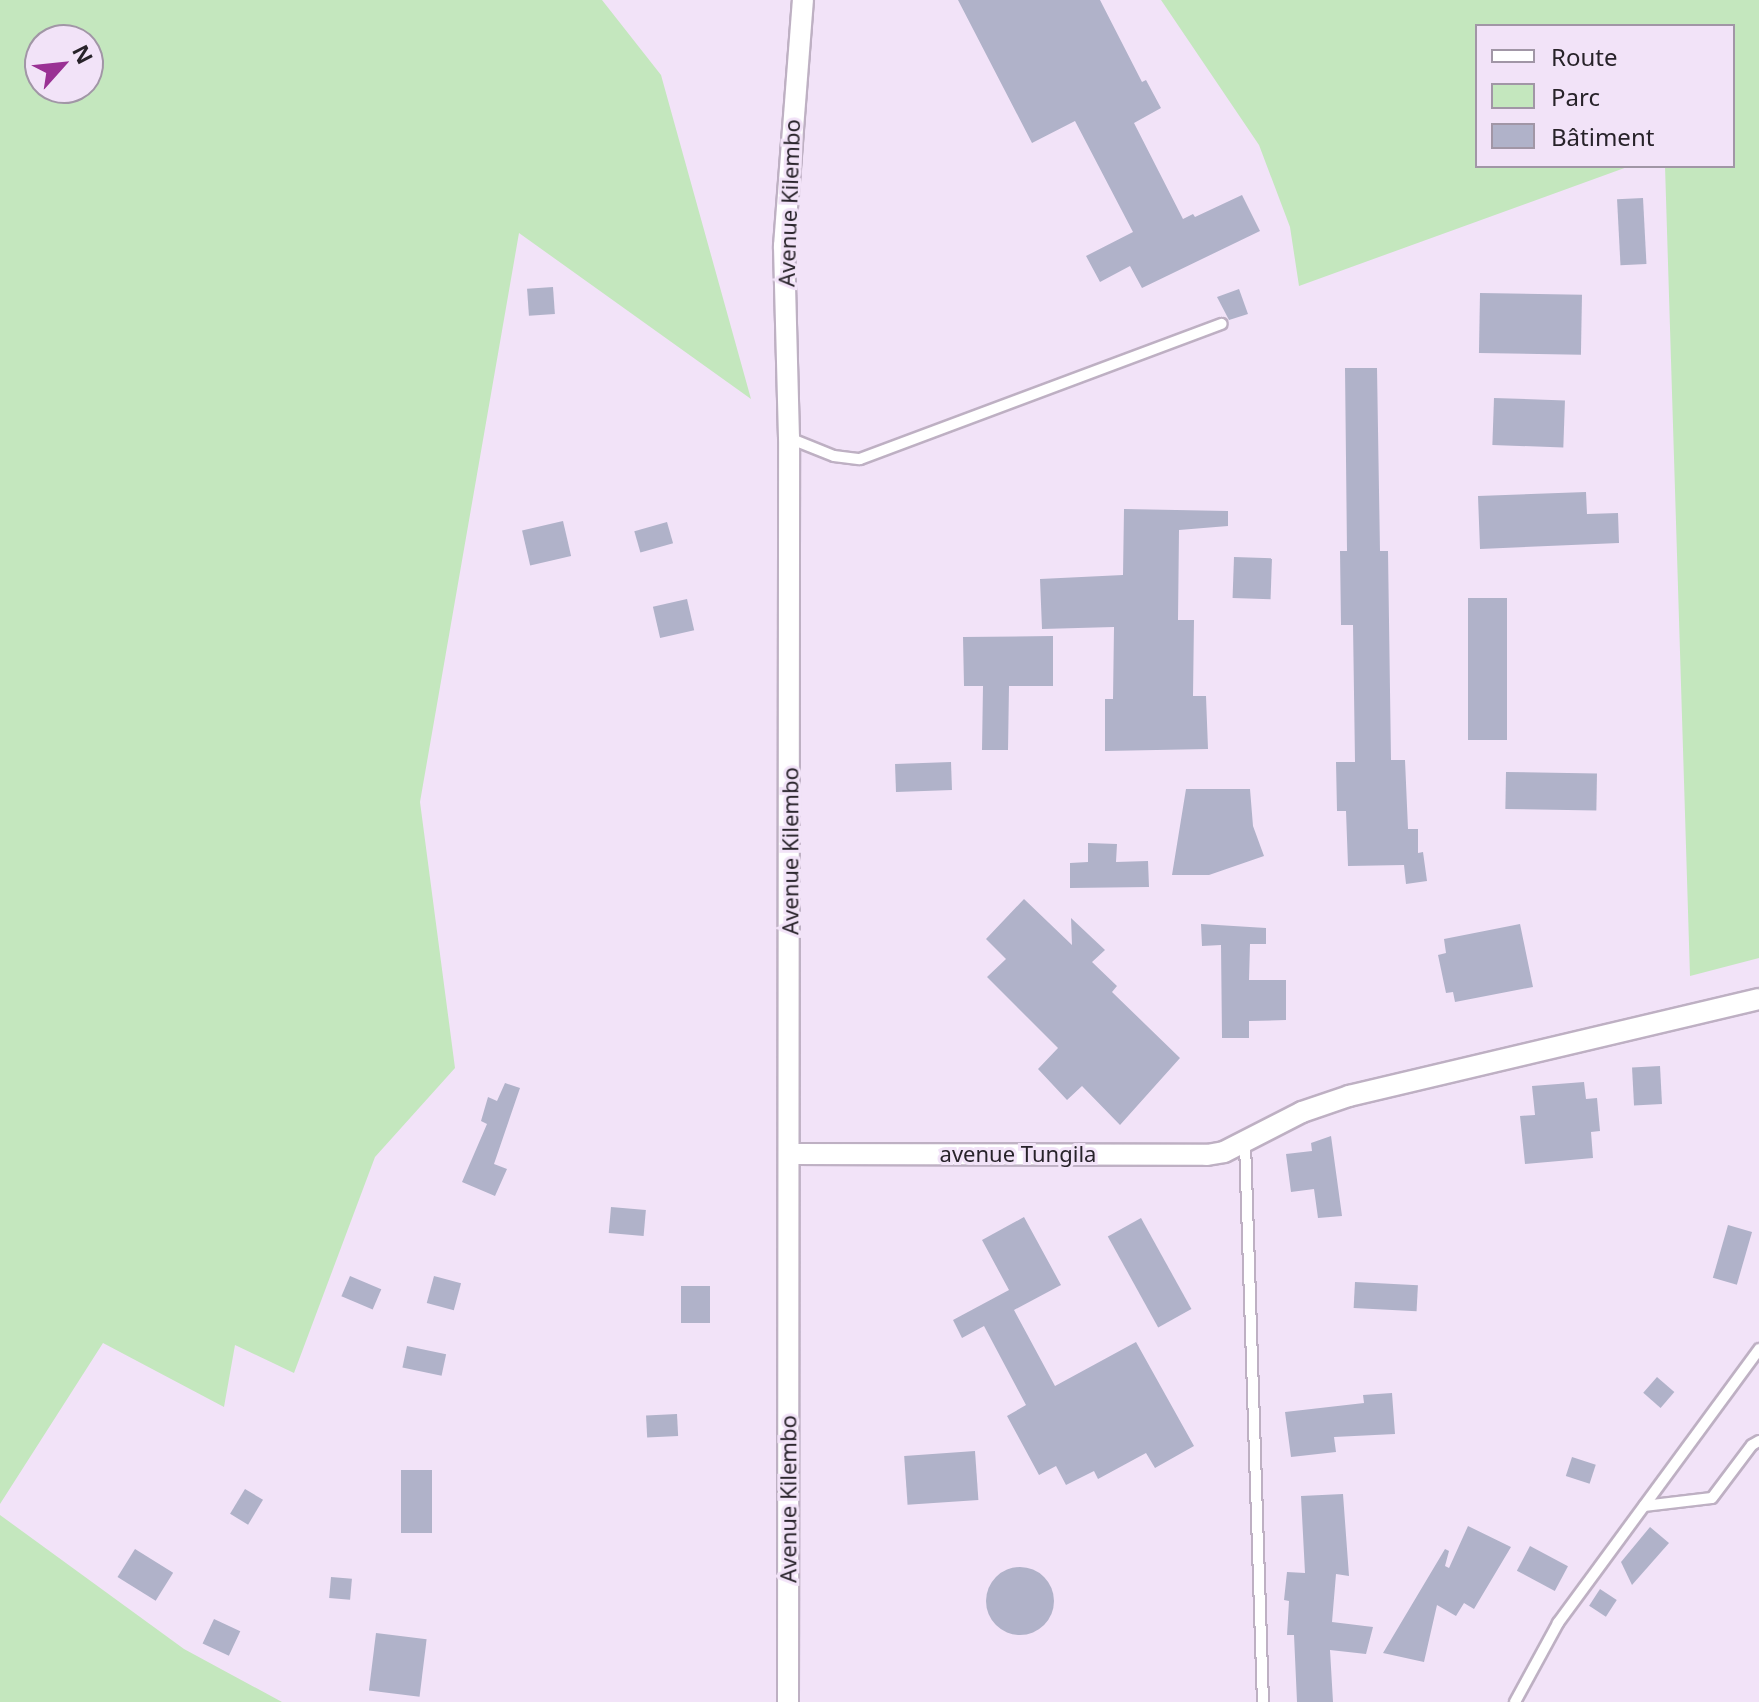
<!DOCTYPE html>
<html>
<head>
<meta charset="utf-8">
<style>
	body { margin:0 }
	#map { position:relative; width:1759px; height:1702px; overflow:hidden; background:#f2e3f8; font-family:"Noto Sans",sans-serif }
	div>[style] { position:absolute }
	.green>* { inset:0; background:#c4e7be }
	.building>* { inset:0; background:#b0b2c9; transform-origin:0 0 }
	.round { border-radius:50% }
	.roads { filter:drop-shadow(2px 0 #beb0c3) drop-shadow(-2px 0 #beb0c3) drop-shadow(0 2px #beb0c3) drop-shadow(0 -2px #beb0c3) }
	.lane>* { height:10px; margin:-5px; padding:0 5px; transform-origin:5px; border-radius:5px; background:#fff }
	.street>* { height:20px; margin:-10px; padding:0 10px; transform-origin:10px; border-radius:10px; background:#fff }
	span { translate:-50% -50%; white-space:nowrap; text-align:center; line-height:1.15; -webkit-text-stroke:6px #f2e3f8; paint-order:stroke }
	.street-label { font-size:22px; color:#28232a }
	.legend { position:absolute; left:1475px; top:24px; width:260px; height:144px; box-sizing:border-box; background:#f2e3f8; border:2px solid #a196a6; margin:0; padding:10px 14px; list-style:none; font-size:24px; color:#28232a }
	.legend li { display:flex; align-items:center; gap:16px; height:40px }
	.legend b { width:40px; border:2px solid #a196a6 }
	.north { position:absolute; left:24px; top:24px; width:80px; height:80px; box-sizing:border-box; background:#f2e3f8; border:2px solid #a196a6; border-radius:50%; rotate:63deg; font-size:22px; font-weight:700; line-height:32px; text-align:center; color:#28232a }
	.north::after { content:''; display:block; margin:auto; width:28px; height:36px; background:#9a3194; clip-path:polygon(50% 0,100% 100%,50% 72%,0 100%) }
</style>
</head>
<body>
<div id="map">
	<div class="green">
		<i style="clip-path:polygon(evenodd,0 0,602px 0,661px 75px,751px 399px,519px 233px,420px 802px,455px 1068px,375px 1157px,294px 1373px,235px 1345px,224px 1407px,103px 1343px,0 1504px,0 0,40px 40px,88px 40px,88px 88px,40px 88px,40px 40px)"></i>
		<i style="clip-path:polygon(1161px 0,1759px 0,1759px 958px,1690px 976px,1665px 166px,1733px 166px,1733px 26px,1477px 26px,1477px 166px,1630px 166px,1299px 286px,1290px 227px,1259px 145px)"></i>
		<i style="clip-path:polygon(0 1515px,184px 1649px,282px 1702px,0 1702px)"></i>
	</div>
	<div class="building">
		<i style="clip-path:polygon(958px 0,1100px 0,1142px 82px,1146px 80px,1161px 108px,1134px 123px,1183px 219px,1193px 214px,1195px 217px,1242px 195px,1260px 231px,1142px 288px,1130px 266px,1100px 282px,1086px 256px,1133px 232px,1075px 121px,1032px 143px)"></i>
		<i style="left:1643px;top:198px;width:66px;height:26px;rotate:87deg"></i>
		<i style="left:553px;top:287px;width:27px;height:26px;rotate:86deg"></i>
		<i style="clip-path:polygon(1239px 289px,1248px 314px,1229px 320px,1217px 297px)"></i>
		<i style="left:1480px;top:293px;width:102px;height:60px;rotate:1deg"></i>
		<i style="clip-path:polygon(1345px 368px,1377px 368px,1380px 551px,1388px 551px,1391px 760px,1405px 760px,1408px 829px,1418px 829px,1418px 853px,1423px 852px,1427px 881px,1406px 884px,1404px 865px,1348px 866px,1346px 811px,1337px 811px,1336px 762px,1355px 762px,1353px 625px,1341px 625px,1340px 551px,1347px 551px)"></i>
		<i style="left:1494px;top:398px;width:71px;height:47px;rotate:2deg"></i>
		<i style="clip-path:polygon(1586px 492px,1587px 514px,1618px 513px,1619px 543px,1480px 549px,1478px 496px)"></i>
		<i style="clip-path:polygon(1124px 509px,1228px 511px,1228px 526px,1179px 530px,1178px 620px,1194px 620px,1193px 696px,1206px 696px,1208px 749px,1105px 751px,1105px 699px,1113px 699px,1114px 627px,1042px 629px,1040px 579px,1123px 575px)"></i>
		<i style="left:563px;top:521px;width:36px;height:42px;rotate:77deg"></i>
		<i style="left:667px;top:522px;width:22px;height:34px;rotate:74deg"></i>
		<i style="left:1234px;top:557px;width:38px;height:41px;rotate:2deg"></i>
		<i style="left:1468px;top:598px;width:39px;height:142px"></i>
		<i style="left:687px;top:599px;width:32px;height:35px;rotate:77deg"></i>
		<i style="clip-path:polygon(1053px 636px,1053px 686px,1009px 686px,1008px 750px,982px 750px,983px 686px,964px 686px,963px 637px)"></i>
		<i style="left:951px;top:762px;width:28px;height:56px;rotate:88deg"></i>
		<i style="left:1506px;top:772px;width:91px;height:37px;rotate:1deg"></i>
		<i style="clip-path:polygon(1186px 789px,1250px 789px,1253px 826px,1264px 856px,1209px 875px,1172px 875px)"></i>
		<i style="clip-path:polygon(1088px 843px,1117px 844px,1116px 862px,1148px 861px,1149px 887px,1070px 888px,1070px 863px,1088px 862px)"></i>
		<i style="clip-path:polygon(1024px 899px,1072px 945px,1071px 918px,1105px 950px,1092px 962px,1117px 986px,1112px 992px,1180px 1058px,1120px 1125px,1082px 1086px,1067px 1100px,1038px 1069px,1058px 1048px,987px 977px,1006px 959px,986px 939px)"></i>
		<i style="clip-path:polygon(1201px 924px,1266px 928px,1266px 944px,1250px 944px,1249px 980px,1286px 980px,1286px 1020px,1249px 1021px,1249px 1038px,1222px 1038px,1221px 945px,1202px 946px)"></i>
		<i style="clip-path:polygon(1520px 924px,1533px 987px,1455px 1002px,1453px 992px,1446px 993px,1438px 955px,1446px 953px,1444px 939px)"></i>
		<i style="left:1660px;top:1066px;width:38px;height:28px;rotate:87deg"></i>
		<i style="clip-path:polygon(1584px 1082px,1586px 1099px,1597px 1098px,1600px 1131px,1591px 1132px,1593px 1158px,1525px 1164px,1520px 1116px,1535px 1115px,1532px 1086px)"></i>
		<i style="clip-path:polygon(505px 1083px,520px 1088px,494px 1164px,507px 1169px,495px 1196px,462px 1182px,487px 1124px,481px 1121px,488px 1097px,497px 1101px)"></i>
		<i style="clip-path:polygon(1331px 1136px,1342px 1216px,1318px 1218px,1314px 1189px,1291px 1192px,1286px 1154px,1312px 1151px,1311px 1143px)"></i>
		<i style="left:611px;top:1207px;width:35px;height:26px;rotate:5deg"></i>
		<i style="clip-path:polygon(1024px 1217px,1061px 1285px,1014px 1310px,1055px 1386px,1136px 1342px,1194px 1446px,1155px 1468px,1146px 1453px,1098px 1479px,1094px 1471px,1066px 1485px,1056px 1466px,1039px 1475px,1007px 1416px,1026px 1405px,984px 1326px,962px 1338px,953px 1320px,1009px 1290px,982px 1240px)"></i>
		<i style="left:1141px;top:1218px;width:104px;height:38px;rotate:61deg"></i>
		<i style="left:1728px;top:1225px;width:25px;height:55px;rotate:16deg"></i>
		<i style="left:350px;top:1276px;width:34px;height:22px;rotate:23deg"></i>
		<i style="left:434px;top:1276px;width:28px;height:28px;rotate:15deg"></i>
		<i style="left:1355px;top:1282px;width:63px;height:26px;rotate:3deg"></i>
		<i style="left:681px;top:1286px;width:29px;height:37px"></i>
		<i style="left:407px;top:1346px;width:40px;height:22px;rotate:12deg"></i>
		<i style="left:1657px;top:1377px;width:23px;height:21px;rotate:41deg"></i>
		<i style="clip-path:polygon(1392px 1393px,1395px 1434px,1334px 1437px,1336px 1452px,1291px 1457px,1285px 1412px,1364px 1403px,1363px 1395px)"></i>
		<i style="left:677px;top:1414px;width:22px;height:31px;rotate:87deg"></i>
		<i style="left:975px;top:1451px;width:49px;height:71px;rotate:86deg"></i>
		<i style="left:1572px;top:1457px;width:25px;height:20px;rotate:18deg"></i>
		<i style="left:401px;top:1470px;width:31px;height:63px"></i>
		<i style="left:245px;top:1489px;width:21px;height:29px;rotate:31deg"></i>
		<i style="clip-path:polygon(1343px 1494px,1349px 1576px,1336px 1574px,1332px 1622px,1373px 1627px,1366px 1654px,1330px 1650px,1333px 1702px,1297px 1702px,1294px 1635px,1287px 1635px,1289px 1601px,1284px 1600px,1287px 1572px,1305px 1573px,1301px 1496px)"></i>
		<i style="clip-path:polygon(1468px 1526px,1511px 1547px,1474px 1609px,1464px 1603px,1456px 1616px,1437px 1605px,1424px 1662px,1383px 1653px,1445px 1549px,1449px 1551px,1445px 1566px,1449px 1568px)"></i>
		<i style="clip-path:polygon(1650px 1527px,1669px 1543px,1632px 1585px,1621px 1562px)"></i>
		<i style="left:1530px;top:1546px;width:43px;height:28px;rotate:28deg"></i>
		<i style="left:135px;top:1549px;width:45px;height:33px;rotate:32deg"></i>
		<i class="round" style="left:986px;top:1567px;width:68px;height:68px"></i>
		<i style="left:331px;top:1577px;width:21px;height:21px;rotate:5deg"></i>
		<i style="left:1600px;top:1589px;width:20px;height:20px;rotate:33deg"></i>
		<i style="left:214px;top:1619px;width:29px;height:27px;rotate:25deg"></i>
		<i style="left:376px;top:1633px;width:51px;height:58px;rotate:7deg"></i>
	</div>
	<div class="roads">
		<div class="lane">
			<i style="left:789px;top:438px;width:48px;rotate:21.8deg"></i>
			<i style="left:834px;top:456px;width:26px;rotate:7deg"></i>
			<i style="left:860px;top:459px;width:386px;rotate:-20.5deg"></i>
			<i style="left:1245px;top:1143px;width:559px;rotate:88.16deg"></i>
			<i style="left:1644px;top:1506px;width:68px;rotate:-6.7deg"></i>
			<i style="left:1712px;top:1498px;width:66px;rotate:-53deg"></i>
			<i style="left:1752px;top:1445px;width:8px;rotate:-30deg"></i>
			<i style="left:1515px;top:1702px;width:90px;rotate:-61.4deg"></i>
			<i style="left:1558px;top:1623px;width:340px;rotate:-53.7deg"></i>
		</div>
		<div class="street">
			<i style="left:790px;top:1154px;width:417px;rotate:0.1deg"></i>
			<i style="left:1207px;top:1155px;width:17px;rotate:-10deg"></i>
			<i style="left:1224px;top:1152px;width:88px;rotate:-27.1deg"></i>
			<i style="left:1302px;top:1112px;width:50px;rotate:-18.8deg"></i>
			<i style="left:1349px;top:1096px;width:421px;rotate:-13.3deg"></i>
			<i style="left:788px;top:1702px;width:1264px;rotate:-89.95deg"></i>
			<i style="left:789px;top:438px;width:192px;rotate:-91.5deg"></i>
			<i style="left:784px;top:246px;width:247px;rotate:-85.6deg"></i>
		</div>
	</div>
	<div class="street-label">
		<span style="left:789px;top:203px;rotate:-88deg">Avenue Kilembo</span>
		<span style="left:790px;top:851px;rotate:-90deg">Avenue Kilembo</span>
		<span style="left:1018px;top:1154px">avenue Tungila</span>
		<span style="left:788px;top:1499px;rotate:-90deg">Avenue Kilembo</span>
	</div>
	<ul class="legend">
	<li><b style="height:10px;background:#fff"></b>Route</li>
	<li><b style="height:22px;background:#c4e7be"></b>Parc</li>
	<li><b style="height:22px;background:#b0b2c9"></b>Bâtiment</li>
	</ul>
	<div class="north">N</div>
</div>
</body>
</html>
